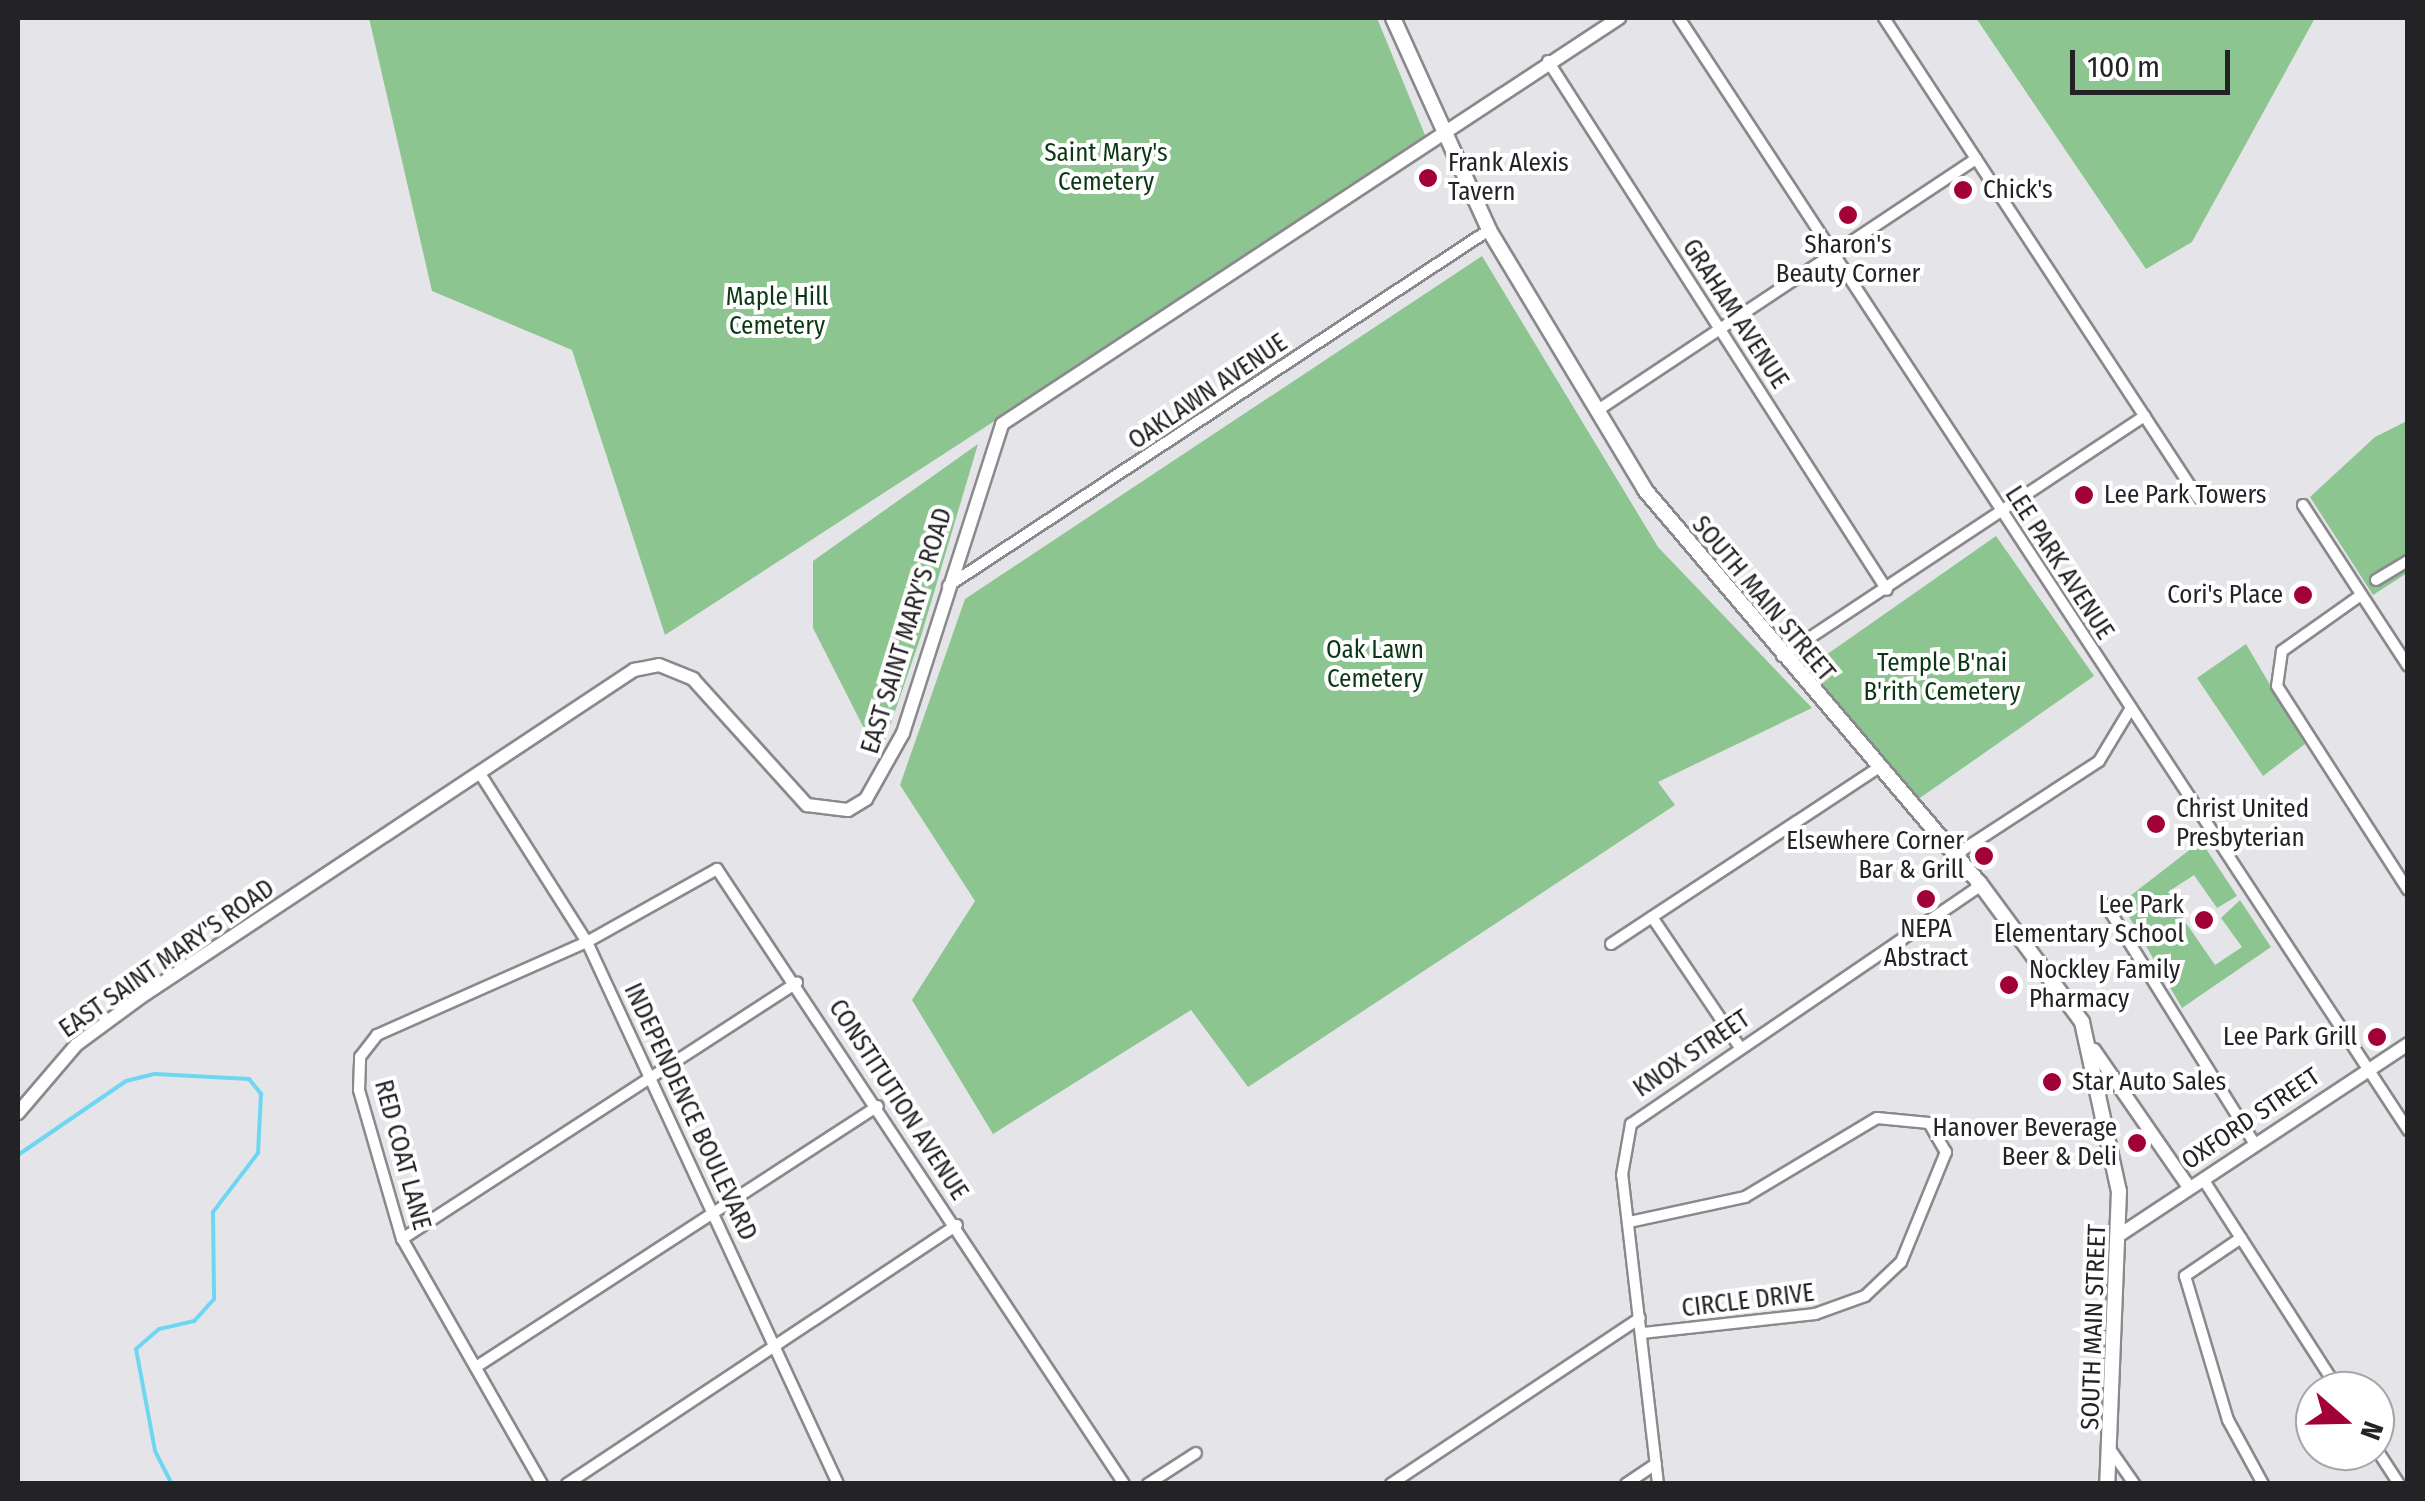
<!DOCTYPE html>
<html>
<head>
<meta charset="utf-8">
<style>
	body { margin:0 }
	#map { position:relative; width:2425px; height:1501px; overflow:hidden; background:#e5e5e9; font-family:"Fira Sans Condensed",sans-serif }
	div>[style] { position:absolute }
	.green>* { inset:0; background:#8cc590; transform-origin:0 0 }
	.stream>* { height:4px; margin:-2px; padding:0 2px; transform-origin:2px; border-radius:2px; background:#6fd6f2 }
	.roads { filter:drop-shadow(2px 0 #8a8a8e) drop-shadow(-2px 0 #8a8a8e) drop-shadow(0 2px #8a8a8e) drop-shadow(0 -2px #8a8a8e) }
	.minor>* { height:10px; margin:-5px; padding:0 5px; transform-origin:5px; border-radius:5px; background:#fff }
	.tertiary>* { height:12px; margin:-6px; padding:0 6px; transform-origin:6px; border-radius:6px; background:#fff }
	.secondary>* { height:14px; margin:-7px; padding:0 7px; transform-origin:7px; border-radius:7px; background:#fff }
	.dots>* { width:28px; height:28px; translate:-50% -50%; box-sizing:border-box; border:5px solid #fff; border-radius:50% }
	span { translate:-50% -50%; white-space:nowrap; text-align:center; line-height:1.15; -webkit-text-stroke:8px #fff; paint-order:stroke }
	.park-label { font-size:25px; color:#0b3813 }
	.poi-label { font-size:25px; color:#232325 }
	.left { translate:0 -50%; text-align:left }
	.right { translate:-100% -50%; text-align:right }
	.street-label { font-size:25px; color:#232325 }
	.frame { position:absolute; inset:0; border:20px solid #232325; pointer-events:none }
	.north { position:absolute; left:2295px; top:1371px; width:100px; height:100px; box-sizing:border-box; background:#fff; border:2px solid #a7a7a8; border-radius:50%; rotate:110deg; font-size:28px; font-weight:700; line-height:40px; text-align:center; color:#232325 }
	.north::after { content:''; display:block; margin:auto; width:35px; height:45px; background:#a10137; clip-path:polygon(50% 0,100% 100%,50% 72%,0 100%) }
	.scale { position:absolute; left:2070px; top:50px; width:160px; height:45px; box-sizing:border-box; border:5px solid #232325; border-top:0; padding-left:12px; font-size:30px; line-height:35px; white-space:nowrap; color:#232325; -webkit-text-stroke:8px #fff; paint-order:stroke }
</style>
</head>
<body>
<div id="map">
	<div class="green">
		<i style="clip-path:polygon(369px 18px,1377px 18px,1427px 140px,665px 635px,572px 350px,432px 291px)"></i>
		<i style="clip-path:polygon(1976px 18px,2315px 18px,2192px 242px,2146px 269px)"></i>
		<i style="clip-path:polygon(1482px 256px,1658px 547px,1812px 708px,1658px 782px,1675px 805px,1248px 1087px,1191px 1010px,993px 1134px,912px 1000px,975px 901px,900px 785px,965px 599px)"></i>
		<i style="clip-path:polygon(2407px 421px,2407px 573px,2373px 595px,2310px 497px,2375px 437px)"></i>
		<i style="clip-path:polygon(978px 444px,922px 633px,879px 758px,813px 628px,813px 561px)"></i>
		<i style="left:1996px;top:536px;width:171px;height:228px;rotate:55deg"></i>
		<i style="clip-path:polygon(2246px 644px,2305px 744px,2263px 776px,2197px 678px)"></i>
		<i style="clip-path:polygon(2201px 841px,2237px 896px,2217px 908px,2194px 875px,2168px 892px,2186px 923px,2215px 965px,2242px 947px,2221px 918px,2240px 900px,2271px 947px,2182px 1008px,2121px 903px)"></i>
	</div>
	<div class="stream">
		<i style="left:18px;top:1155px;width:131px;rotate:-34.4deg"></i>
		<i style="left:126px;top:1081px;width:30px;rotate:-14deg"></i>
		<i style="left:155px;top:1074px;width:94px;rotate:3deg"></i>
		<i style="left:249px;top:1079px;width:19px;rotate:51deg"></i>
		<i style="left:261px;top:1094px;width:59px;rotate:92.9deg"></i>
		<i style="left:258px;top:1153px;width:74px;rotate:127.3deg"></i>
		<i style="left:213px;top:1212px;width:87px;rotate:89.3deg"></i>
		<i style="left:214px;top:1299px;width:30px;rotate:132deg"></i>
		<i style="left:194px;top:1321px;width:36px;rotate:167deg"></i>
		<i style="left:159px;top:1329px;width:30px;rotate:139deg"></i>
		<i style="left:136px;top:1349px;width:104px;rotate:79.4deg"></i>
		<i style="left:155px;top:1451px;width:37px;rotate:63deg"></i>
	</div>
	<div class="roads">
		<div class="minor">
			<i style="left:1679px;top:18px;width:1330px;rotate:56.75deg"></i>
			<i style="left:1884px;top:18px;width:574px;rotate:56.81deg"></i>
			<i style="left:1548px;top:61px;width:628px;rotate:57.35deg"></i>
			<i style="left:1598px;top:410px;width:454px;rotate:-33.6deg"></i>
			<i style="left:2303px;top:505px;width:192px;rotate:56.9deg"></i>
			<i style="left:2376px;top:580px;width:37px;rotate:-31deg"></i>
			<i style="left:948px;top:586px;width:648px;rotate:-33.35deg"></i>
			<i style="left:2361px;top:595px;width:97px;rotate:144.7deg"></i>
			<i style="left:2282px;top:651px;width:35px;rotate:98deg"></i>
			<i style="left:2277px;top:686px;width:242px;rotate:57.3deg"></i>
			<i style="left:1782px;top:656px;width:435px;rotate:-33.5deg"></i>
			<i style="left:479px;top:772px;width:201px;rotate:57.6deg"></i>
			<i style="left:587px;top:942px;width:597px;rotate:65.15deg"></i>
			<i style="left:1955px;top:855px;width:172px;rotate:-33.1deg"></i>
			<i style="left:2099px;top:761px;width:62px;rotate:-58.9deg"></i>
			<i style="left:2106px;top:905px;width:282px;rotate:58.1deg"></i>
			<i style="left:1652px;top:917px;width:156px;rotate:56deg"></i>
			<i style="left:1611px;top:944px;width:320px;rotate:-33.4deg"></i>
			<i style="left:2203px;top:1179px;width:252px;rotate:57.3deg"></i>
			<i style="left:1629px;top:1222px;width:119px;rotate:-12.2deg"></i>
			<i style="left:1745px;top:1197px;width:154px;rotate:-30.9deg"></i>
			<i style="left:1877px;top:1118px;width:52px;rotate:5.5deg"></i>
			<i style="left:1929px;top:1123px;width:34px;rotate:60deg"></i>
			<i style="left:1946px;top:1152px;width:119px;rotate:112.2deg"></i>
			<i style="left:1901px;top:1262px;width:50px;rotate:136.6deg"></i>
			<i style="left:1865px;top:1296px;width:53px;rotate:160.2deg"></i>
			<i style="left:1815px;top:1314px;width:174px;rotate:173.7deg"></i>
			<i style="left:2241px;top:1238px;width:68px;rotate:145.8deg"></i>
			<i style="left:2185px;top:1276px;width:150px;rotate:73.4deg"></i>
			<i style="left:2228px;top:1420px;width:73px;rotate:61.3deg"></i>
			<i style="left:402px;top:1239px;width:471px;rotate:-33deg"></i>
			<i style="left:476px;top:1367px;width:479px;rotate:-33deg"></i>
			<i style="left:2375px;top:1447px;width:44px;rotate:57deg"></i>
			<i style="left:2112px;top:1452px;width:39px;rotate:55deg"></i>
			<i style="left:542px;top:1484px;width:282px;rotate:-119.7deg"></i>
			<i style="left:402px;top:1239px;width:155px;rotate:-106.1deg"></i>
			<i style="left:359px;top:1090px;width:33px;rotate:-88deg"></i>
			<i style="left:360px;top:1057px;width:28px;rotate:-52deg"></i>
			<i style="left:377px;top:1035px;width:230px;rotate:-23.9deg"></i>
			<i style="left:587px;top:942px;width:149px;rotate:-29.3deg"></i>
			<i style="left:717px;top:869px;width:737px;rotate:56.5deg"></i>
			<i style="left:567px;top:1484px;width:468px;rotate:-33.6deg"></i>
			<i style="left:1148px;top:1484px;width:57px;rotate:-32.9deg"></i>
			<i style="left:1391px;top:1484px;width:299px;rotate:-33.7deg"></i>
			<i style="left:1626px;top:1484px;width:36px;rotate:-34deg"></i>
			<i style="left:1658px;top:1484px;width:311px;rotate:-96.6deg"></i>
			<i style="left:1622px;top:1175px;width:52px;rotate:-80deg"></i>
			<i style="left:1631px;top:1124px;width:424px;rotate:-34.3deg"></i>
		</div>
		<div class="tertiary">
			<i style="left:2094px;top:1050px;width:167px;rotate:55.3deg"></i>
			<i style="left:18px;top:1113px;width:89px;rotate:-49.5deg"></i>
			<i style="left:76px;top:1045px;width:81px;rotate:-36.4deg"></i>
			<i style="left:141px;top:997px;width:592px;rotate:-33.56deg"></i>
			<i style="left:634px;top:670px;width:25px;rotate:-11deg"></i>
			<i style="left:659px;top:665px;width:37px;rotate:22deg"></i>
			<i style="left:693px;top:679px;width:170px;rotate:47.9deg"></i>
			<i style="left:807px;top:805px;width:41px;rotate:7deg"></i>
			<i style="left:848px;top:810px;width:21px;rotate:-31deg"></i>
			<i style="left:866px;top:799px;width:76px;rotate:-60.7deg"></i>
			<i style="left:903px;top:733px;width:324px;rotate:-72.2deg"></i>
			<i style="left:1002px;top:424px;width:739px;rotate:-33.35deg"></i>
			<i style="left:2121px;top:1234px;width:344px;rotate:-33.5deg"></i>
		</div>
		<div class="secondary">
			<i style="left:1393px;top:18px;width:233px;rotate:65.6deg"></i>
			<i style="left:1489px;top:230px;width:303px;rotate:59deg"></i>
			<i style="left:1645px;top:490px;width:519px;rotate:49.61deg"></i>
			<i style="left:1981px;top:885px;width:170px;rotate:53.6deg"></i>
			<i style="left:2082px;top:1022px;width:173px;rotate:77.7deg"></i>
			<i style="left:2119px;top:1191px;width:293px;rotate:92.3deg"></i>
		</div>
	</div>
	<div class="dots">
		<i style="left:1428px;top:178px;background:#a10137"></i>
		<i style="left:1963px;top:190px;background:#a10137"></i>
		<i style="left:1848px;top:215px;background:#a10137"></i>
		<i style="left:2084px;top:495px;background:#a10137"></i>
		<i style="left:2303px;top:595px;background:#a10137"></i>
		<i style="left:2156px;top:824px;background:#a10137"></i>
		<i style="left:1984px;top:856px;background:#a10137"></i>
		<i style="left:1926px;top:899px;background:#a10137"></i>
		<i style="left:2204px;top:920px;background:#a10137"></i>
		<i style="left:2009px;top:985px;background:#a10137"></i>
		<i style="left:2377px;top:1037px;background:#a10137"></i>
		<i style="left:2052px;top:1082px;background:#a10137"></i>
		<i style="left:2137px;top:1143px;background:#a10137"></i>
	</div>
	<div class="park-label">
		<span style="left:1106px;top:168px">Saint Mary's<br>Cemetery</span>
		<span style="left:777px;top:312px">Maple Hill<br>Cemetery</span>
		<span style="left:1375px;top:665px">Oak Lawn<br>Cemetery</span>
		<span style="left:1942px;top:678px">Temple B'nai<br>B'rith Cemetery</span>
	</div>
	<div class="poi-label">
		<span class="left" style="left:1448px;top:178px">Frank Alexis<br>Tavern</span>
		<span class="left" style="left:1983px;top:190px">Chick's</span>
		<span style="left:1848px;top:260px">Sharon's<br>Beauty Corner</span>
		<span class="left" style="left:2104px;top:495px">Lee Park Towers</span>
		<span class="right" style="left:2283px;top:595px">Cori's Place</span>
		<span class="left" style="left:2176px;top:824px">Christ United<br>Presbyterian</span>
		<span class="right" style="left:1964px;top:856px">Elsewhere Corner<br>Bar &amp; Grill</span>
		<span class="right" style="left:2184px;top:920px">Lee Park<br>Elementary School</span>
		<span style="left:1926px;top:944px">NEPA<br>Abstract</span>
		<span class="left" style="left:2029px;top:985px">Nockley Family<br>Pharmacy</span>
		<span class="right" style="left:2357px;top:1037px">Lee Park Grill</span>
		<span class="left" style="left:2072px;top:1082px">Star Auto Sales</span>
		<span class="right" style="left:2117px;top:1143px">Hanover Beverage<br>Beer &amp; Deli</span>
	</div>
	<div class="street-label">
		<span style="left:1735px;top:314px;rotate:57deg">GRAHAM AVENUE</span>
		<span style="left:1208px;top:392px;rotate:-34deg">OAKLAWN AVENUE</span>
		<span style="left:2059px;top:563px;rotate:57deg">LEE PARK AVENUE</span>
		<span style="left:1763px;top:599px;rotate:50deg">SOUTH MAIN STREET</span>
		<span style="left:907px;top:631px;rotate:-73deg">EAST SAINT MARY'S ROAD</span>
		<span style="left:167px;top:959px;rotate:-35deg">EAST SAINT MARY'S ROAD</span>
		<span style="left:1692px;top:1054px;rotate:-34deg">KNOX STREET</span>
		<span style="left:898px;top:1100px;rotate:57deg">CONSTITUTION AVENUE</span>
		<span style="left:690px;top:1112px;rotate:65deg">INDEPENDENCE BOULEVARD</span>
		<span style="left:2251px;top:1119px;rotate:-34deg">OXFORD STREET</span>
		<span style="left:402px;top:1155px;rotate:75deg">RED COAT LANE</span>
		<span style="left:1748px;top:1301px;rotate:-7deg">CIRCLE DRIVE</span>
		<span style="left:2094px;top:1327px;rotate:-88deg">SOUTH MAIN STREET</span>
	</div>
	<div class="frame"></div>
	<div class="north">N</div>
	<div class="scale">100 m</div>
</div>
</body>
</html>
